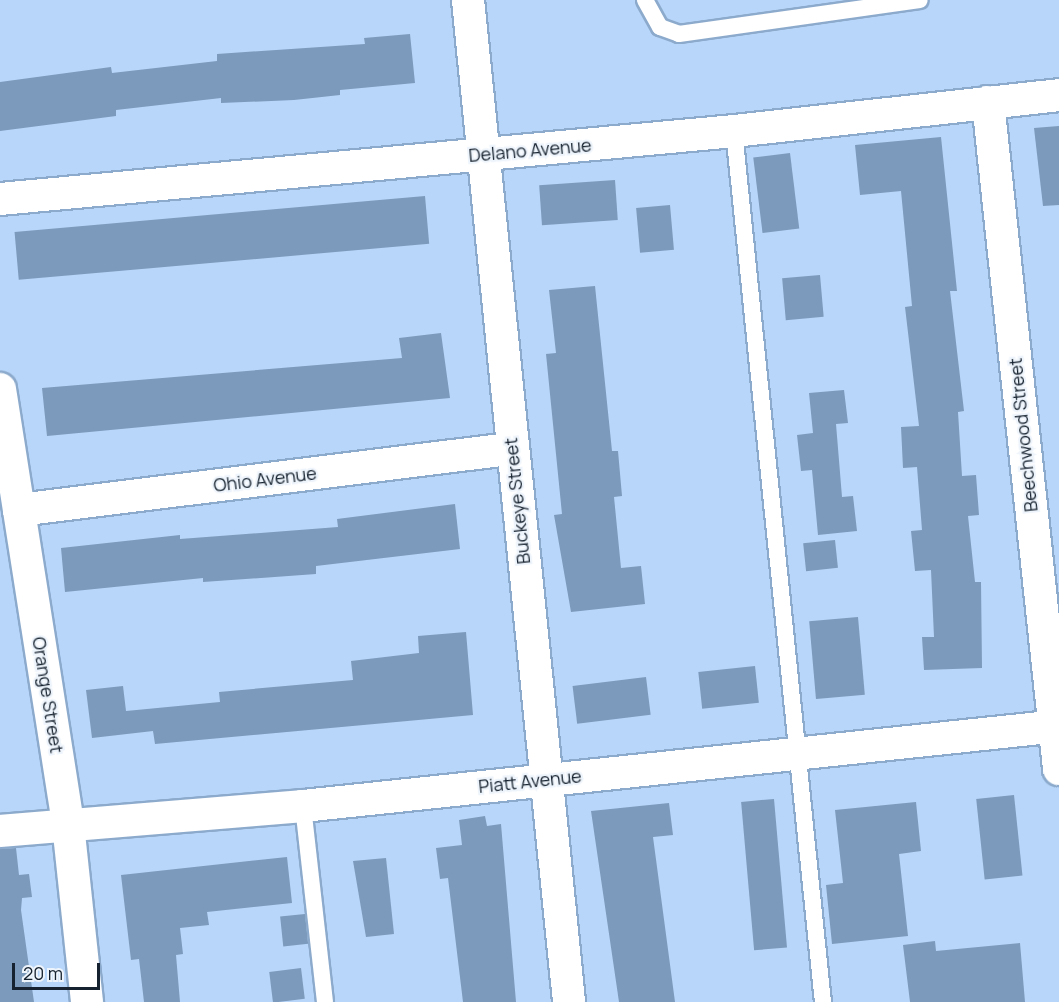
<!DOCTYPE html>
<html>
<head>
<meta charset="utf-8">
<style>
	body { margin:0 }
	#map { position:relative; width:1059px; height:1002px; overflow:hidden; background:#b7d6f9; font-family:Manrope,sans-serif }
	div>[style] { position:absolute }
	.building>* { inset:0; background:#7c9abb; transform-origin:0 0 }
	.roads { filter:drop-shadow(2px 0 #8caacc) drop-shadow(-2px 0 #8caacc) drop-shadow(0 2px #8caacc) drop-shadow(0 -2px #8caacc) }
	.lane>* { height:16px; margin:-8px; padding:0 8px; transform-origin:8px; border-radius:8px; background:#fff }
	.street>* { height:32px; margin:-16px; padding:0 16px; transform-origin:16px; border-radius:16px; background:#fff }
	span { translate:-50% -50%; white-space:nowrap; text-align:center; line-height:1.15; -webkit-text-stroke:4.5px #eef4fb; paint-order:stroke }
	.street-label { font-size:18px; color:#16222f }
	.scale { position:absolute; left:12px; top:963px; width:88px; height:27px; box-sizing:border-box; border:3px solid #16222f; border-top:0; padding-left:8px; font-size:18px; line-height:21px; white-space:nowrap; color:#16222f; -webkit-text-stroke:4px #eef4fb; paint-order:stroke }
</style>
</head>
<body>
<div id="map">
	<div class="building">
		<i style="clip-path:polygon(410px 34px,415px 83px,340px 90px,340px 95px,294px 100px,221px 103px,221px 98px,116px 110px,116px 116px,0 131px,0 82px,111px 67px,112px 73px,217px 61px,217px 54px,365px 44px,364px 38px)"></i>
		<i style="clip-path:polygon(1059px 126px,1059px 205px,1043px 206px,1034px 128px)"></i>
		<i style="clip-path:polygon(941px 137px,957px 291px,950px 291px,964px 411px,958px 412px,962px 476px,976px 475px,979px 515px,968px 516px,975px 582px,981px 582px,982px 668px,924px 670px,922px 637px,934px 637px,931px 570px,915px 571px,911px 531px,922px 530px,917px 467px,903px 468px,901px 427px,919px 426px,905px 307px,912px 306px,901px 191px,860px 195px,855px 145px)"></i>
		<i style="left:790px;top:153px;width:76px;height:37px;rotate:83deg"></i>
		<i style="left:615px;top:180px;width:40px;height:76px;rotate:86deg"></i>
		<i style="left:425px;top:196px;width:48px;height:412px;rotate:85deg"></i>
		<i style="left:670px;top:205px;width:45px;height:34px;rotate:85deg"></i>
		<i style="left:820px;top:275px;width:42px;height:38px;rotate:85deg"></i>
		<i style="clip-path:polygon(595px 286px,612px 451px,618px 451px,622px 496px,614px 497px,621px 568px,641px 566px,645px 604px,571px 612px,554px 515px,562px 514px,546px 354px,556px 353px,549px 290px)"></i>
		<i style="clip-path:polygon(441px 333px,450px 398px,47px 436px,42px 388px,402px 358px,399px 338px)"></i>
		<i style="clip-path:polygon(844px 390px,848px 423px,836px 424px,842px 497px,853px 496px,857px 531px,818px 535px,812px 470px,801px 471px,797px 435px,813px 433px,809px 393px)"></i>
		<i style="clip-path:polygon(455px 504px,460px 549px,316px 566px,316px 574px,203px 582px,203px 578px,65px 592px,61px 548px,180px 535px,180px 539px,338px 527px,337px 519px)"></i>
		<i style="left:835px;top:540px;width:28px;height:32px;rotate:84deg"></i>
		<i style="left:858px;top:617px;width:78px;height:49px;rotate:85deg"></i>
		<i style="clip-path:polygon(466px 632px,473px 715px,155px 744px,153px 731px,92px 738px,86px 690px,123px 686px,126px 711px,220px 702px,219px 692px,353px 680px,351px 661px,419px 653px,418px 636px)"></i>
		<i style="left:755px;top:666px;width:37px;height:57px;rotate:84deg"></i>
		<i style="left:646px;top:677px;width:38px;height:74px;rotate:83deg"></i>
		<i style="left:1014px;top:795px;width:81px;height:38px;rotate:84deg"></i>
		<i style="left:774px;top:799px;width:149px;height:33px;rotate:85deg"></i>
		<i style="clip-path:polygon(916px 802px,921px 851px,899px 854px,908px 936px,832px 944px,826px 885px,843px 883px,835px 810px)"></i>
		<i style="clip-path:polygon(669px 803px,673px 835px,653px 837px,675px 1002px,619px 1002px,591px 811px)"></i>
		<i style="clip-path:polygon(485px 816px,487px 826px,501px 824px,516px 1002px,463px 1002px,448px 878px,440px 879px,436px 848px,462px 845px,459px 820px)"></i>
		<i style="clip-path:polygon(16px 848px,19px 875px,29px 874px,32px 897px,22px 898px,21px 910px,34px 1002px,0 1002px,0 849px)"></i>
		<i style="clip-path:polygon(287px 857px,292px 903px,207px 912px,209px 925px,180px 928px,183px 954px,176px 955px,180px 1002px,144px 1002px,139px 959px,131px 960px,121px 875px)"></i>
		<i style="clip-path:polygon(386px 858px,394px 934px,366px 937px,353px 861px)"></i>
		<i style="left:305px;top:914px;width:30px;height:25px;rotate:84deg"></i>
		<i style="clip-path:polygon(935px 941px,936px 951px,1020px 943px,1025px 1002px,910px 1002px,903px 945px)"></i>
		<i style="left:301px;top:968px;width:31px;height:32px;rotate:83deg"></i>
	</div>
	<div class="roads">
		<div class="lane">
			<i style="left:645px;top:0;width:31px;rotate:61deg"></i>
			<i style="left:660px;top:27px;width:20px;rotate:20deg"></i>
			<i style="left:679px;top:34px;width:243px;rotate:-8deg"></i>
			<i style="left:734px;top:131px;width:876px;rotate:84.17deg"></i>
			<i style="left:303px;top:806px;width:197px;rotate:83.6deg"></i>
		</div>
		<div class="street">
			<i style="left:468px;top:0;width:1007px;rotate:84.24deg"></i>
			<i style="left:988px;top:102px;width:671px;rotate:83.92deg"></i>
			<i style="left:0;top:199px;width:737px;rotate:-5.29deg"></i>
			<i style="left:734px;top:131px;width:327px;rotate:-6.3deg"></i>
			<i style="left:0;top:389px;width:440px;rotate:81.1deg"></i>
			<i style="left:68px;top:824px;width:179px;rotate:83.9deg"></i>
			<i style="left:19px;top:510px;width:496px;rotate:-7.1deg"></i>
			<i style="left:0;top:831px;width:304px;rotate:-4.7deg"></i>
			<i style="left:303px;top:806px;width:760px;rotate:-6.04deg"></i>
		</div>
	</div>
	<div class="street-label">
		<span style="left:530px;top:150px;rotate:-5deg">Delano Avenue</span>
		<span style="left:1023px;top:435px;rotate:-96deg">Beechwood Street</span>
		<span style="left:265px;top:479px;rotate:-7deg">Ohio Avenue</span>
		<span style="left:517px;top:501px;rotate:-96deg">Buckeye Street</span>
		<span style="left:48px;top:695px;rotate:81deg">Orange Street</span>
		<span style="left:530px;top:781px;rotate:-6deg">Piatt Avenue</span>
	</div>
	<div class="scale">20 m</div>
</div>
</body>
</html>
